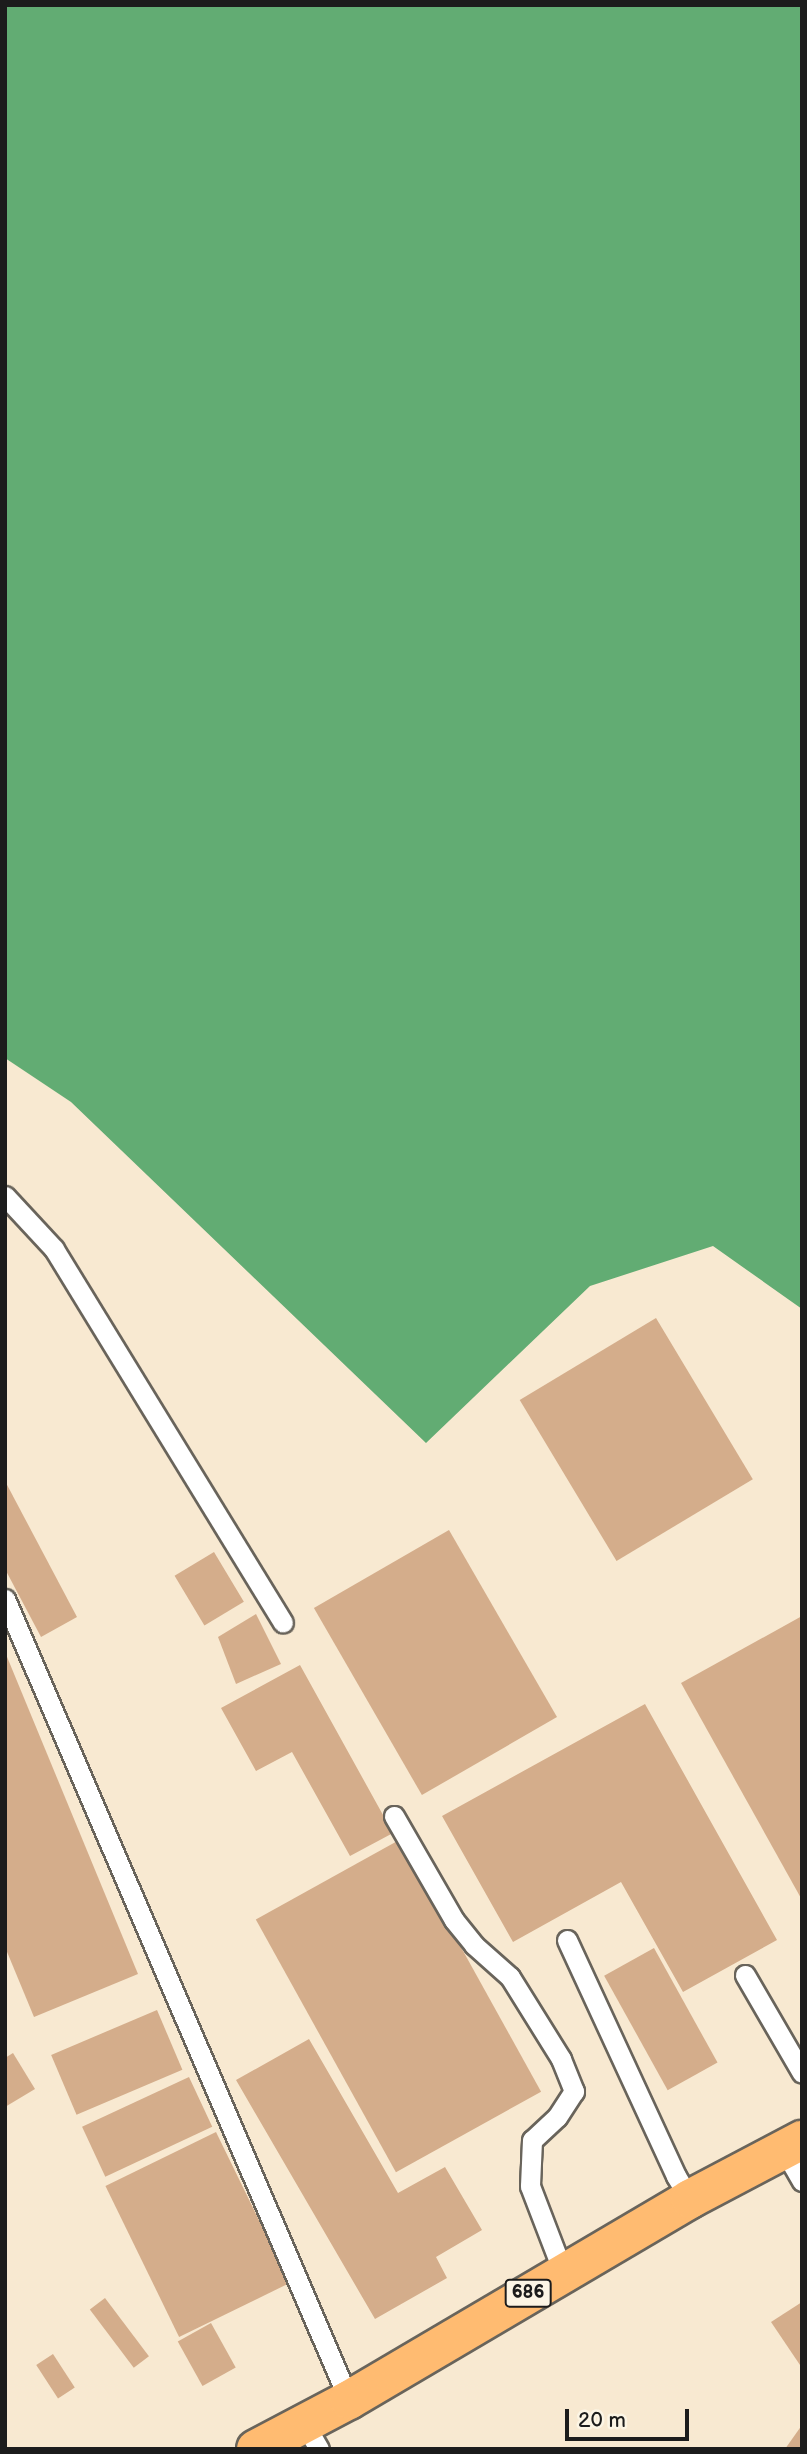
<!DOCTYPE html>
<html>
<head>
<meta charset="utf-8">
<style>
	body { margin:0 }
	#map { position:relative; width:807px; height:2454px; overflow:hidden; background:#f8e9d1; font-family:"Balsamiq Sans",sans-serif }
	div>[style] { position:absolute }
	.forest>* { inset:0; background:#62ac73 }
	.building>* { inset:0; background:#d4ad8b; transform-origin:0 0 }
	.roads { filter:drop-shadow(2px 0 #69645b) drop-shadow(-2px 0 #69645b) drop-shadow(0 2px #69645b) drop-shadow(0 -2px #69645b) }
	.lane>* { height:19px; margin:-9.5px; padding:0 9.5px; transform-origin:9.5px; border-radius:9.5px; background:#fff }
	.primary>* { height:38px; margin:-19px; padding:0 19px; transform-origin:19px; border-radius:19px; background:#ffbb71 }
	span { translate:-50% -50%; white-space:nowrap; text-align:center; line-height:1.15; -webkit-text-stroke:7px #fcf5e5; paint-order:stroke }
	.shield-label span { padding:2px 5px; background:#fcf5e5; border:2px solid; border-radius:5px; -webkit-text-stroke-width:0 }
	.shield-label { font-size:18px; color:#1c1c1c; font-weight:700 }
	.frame { position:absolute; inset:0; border:7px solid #1c1c1c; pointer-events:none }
	.scale { position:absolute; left:565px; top:2409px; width:124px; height:32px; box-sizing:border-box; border:4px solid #1c1c1c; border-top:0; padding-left:9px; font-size:21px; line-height:24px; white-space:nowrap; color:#1c1c1c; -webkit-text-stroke:5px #fcf5e5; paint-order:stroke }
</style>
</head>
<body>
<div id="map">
	<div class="forest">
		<i style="clip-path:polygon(5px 5px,802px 5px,802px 1309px,713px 1246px,590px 1286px,426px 1443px,71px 1102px,5px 1058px)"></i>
	</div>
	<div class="building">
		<i style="left:656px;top:1318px;width:188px;height:159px;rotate:59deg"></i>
		<i style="clip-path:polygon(5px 1481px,77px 1617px,41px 1637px,5px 1569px)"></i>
		<i style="left:449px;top:1530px;width:216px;height:156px;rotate:60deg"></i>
		<i style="left:214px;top:1552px;width:58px;height:46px;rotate:59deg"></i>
		<i style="clip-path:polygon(256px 1614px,281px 1664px,236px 1684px,218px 1637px)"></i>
		<i style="clip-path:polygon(802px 1616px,802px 1900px,681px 1683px)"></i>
		<i style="clip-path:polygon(5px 1652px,138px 1974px,34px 2017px,5px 1947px)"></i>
		<i style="clip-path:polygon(300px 1665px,393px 1833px,350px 1856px,292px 1752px,256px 1771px,221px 1708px)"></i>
		<i style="clip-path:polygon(645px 1704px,777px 1940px,683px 1992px,621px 1882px,513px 1942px,442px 1816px)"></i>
		<i style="left:401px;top:1839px;width:289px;height:166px;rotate:61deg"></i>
		<i style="left:654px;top:1948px;width:131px;height:57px;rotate:61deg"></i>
		<i style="left:157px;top:2010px;width:65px;height:115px;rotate:67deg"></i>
		<i style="clip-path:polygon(309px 2039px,398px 2193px,445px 2167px,482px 2230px,436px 2257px,447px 2278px,375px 2319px,236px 2080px)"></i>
		<i style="clip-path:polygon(13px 2053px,35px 2089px,5px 2107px,5px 2058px)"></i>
		<i style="left:189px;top:2077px;width:55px;height:118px;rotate:65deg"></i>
		<i style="left:216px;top:2132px;width:168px;height:123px;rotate:64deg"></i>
		<i style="left:105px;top:2298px;width:73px;height:19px;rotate:53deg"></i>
		<i style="clip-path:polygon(802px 2302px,802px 2368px,771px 2322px)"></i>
		<i style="left:211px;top:2323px;width:51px;height:38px;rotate:61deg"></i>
		<i style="left:53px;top:2354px;width:40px;height:20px;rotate:57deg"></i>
		<i style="clip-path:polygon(802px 2425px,802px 2449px,785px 2449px)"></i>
	</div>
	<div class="roads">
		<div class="lane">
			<i style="left:5px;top:1196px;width:72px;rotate:47.2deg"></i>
			<i style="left:54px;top:1249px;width:438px;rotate:58.5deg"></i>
			<i style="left:5px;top:1599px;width:872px;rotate:66.76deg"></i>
			<i style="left:394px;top:1816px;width:120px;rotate:60deg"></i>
			<i style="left:454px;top:1920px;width:32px;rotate:51deg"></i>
			<i style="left:474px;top:1945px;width:48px;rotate:41.6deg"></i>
			<i style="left:510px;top:1977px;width:97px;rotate:58.1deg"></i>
			<i style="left:561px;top:2059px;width:35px;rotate:68deg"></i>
			<i style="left:574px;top:2091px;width:31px;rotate:123deg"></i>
			<i style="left:557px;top:2117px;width:34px;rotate:137deg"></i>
			<i style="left:532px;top:2140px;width:46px;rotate:92.5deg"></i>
			<i style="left:530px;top:2186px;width:92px;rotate:69deg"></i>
			<i style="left:567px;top:1940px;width:260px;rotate:65.2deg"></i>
			<i style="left:676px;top:2176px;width:27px;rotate:59deg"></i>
			<i style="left:745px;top:1975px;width:113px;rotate:59.8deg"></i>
			<i style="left:784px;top:2150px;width:36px;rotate:60deg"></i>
			<i style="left:304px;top:2423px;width:30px;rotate:60deg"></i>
		</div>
		<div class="primary">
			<i style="left:256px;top:2449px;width:105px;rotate:-27.8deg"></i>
			<i style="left:349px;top:2400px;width:396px;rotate:-30.5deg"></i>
			<i style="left:690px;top:2199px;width:127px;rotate:-27.8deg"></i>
		</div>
	</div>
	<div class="shield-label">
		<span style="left:528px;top:2293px">686</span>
	</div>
	<div class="frame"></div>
	<div class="scale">20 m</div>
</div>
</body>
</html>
